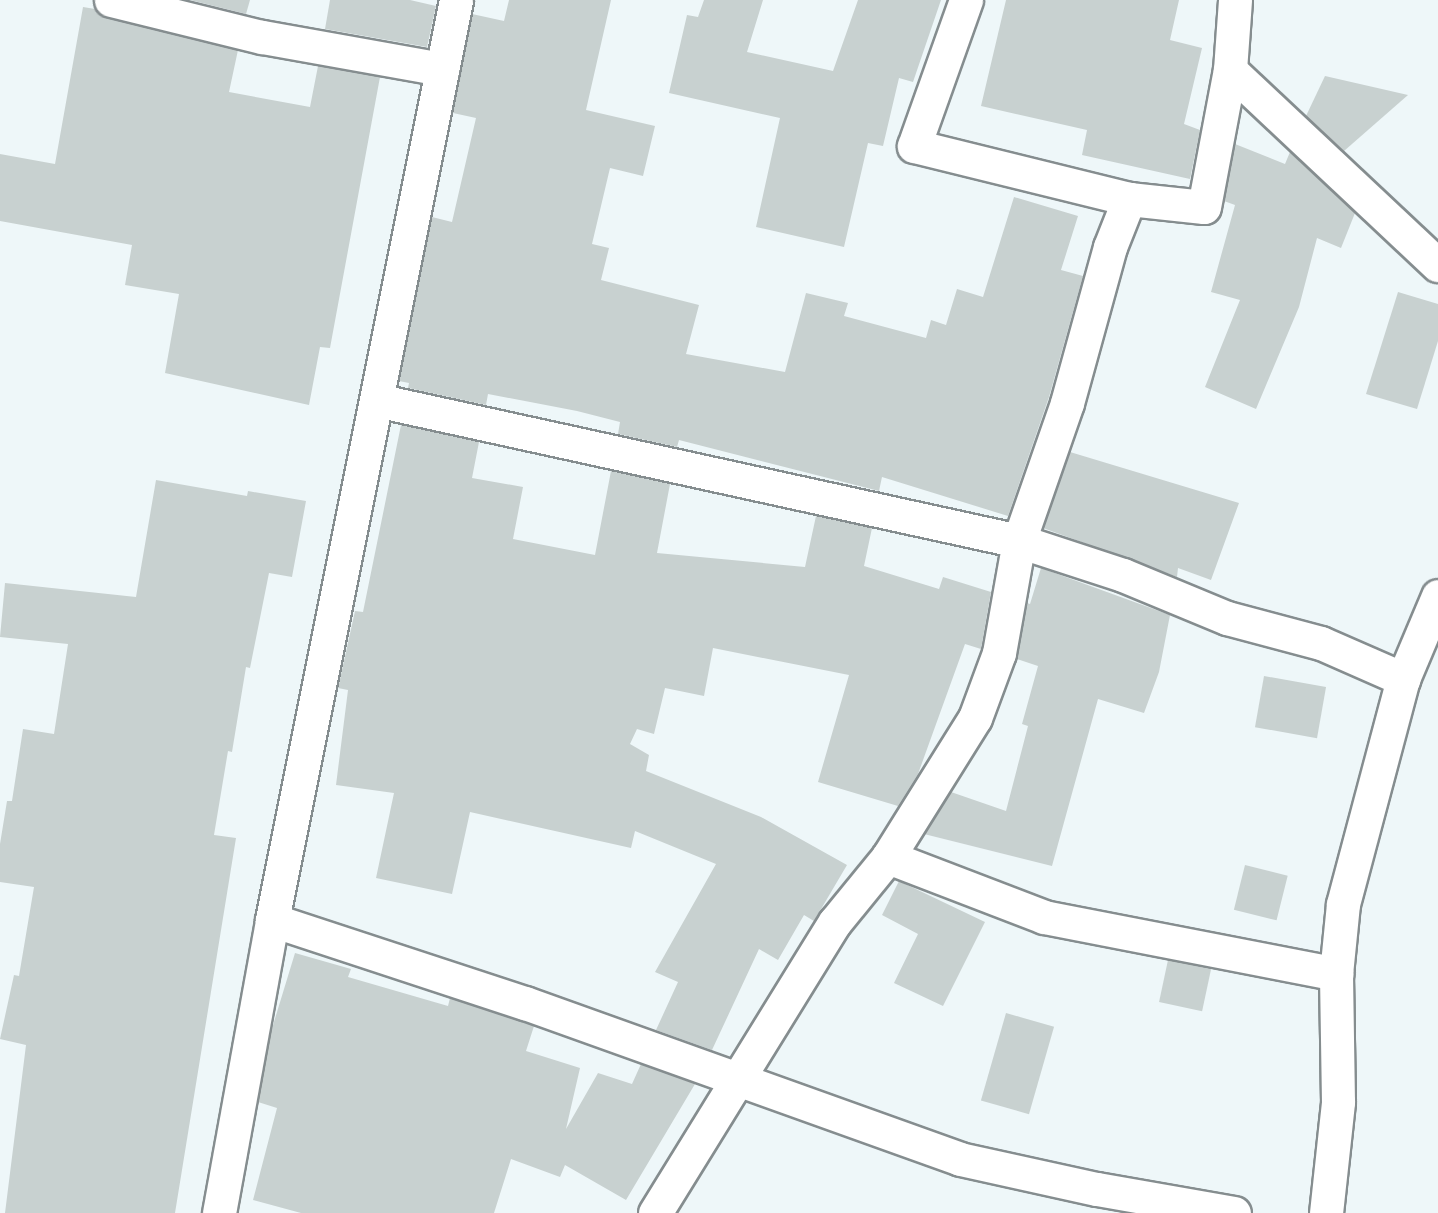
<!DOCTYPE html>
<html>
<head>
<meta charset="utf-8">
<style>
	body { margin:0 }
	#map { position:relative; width:1438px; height:1213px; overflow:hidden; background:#eef7f9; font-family:Poppins,sans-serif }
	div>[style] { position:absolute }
	.building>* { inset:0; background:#c8d1d0; transform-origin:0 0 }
	.roads { filter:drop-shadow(2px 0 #858d8f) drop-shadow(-2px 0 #858d8f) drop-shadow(0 2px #858d8f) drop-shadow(0 -2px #858d8f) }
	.minor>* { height:33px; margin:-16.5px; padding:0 16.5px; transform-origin:16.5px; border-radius:16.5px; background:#fff }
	span { translate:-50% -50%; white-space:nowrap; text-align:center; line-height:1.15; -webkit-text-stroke:5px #fff; paint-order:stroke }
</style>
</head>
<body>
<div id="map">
	<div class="building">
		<i style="clip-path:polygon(190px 0,250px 0,246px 14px)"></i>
		<i style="clip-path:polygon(330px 0,410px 0,436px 6px,427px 47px,325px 29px)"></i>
		<i style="clip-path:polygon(509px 0,611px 0,586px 110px,655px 126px,643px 176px,610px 168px,592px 244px,609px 248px,601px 280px,699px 305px,686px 354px,785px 372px,806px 293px,848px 303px,844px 316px,926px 338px,931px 320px,946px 325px,957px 289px,983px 297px,1014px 197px,1078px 216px,1061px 270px,1083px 276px,1049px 397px,1008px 516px,882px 477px,879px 491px,679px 440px,677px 447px,618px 434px,620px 422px,577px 411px,488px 394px,486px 405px,408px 388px,409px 383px,399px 381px,432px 217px,452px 222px,476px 118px,453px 113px,472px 14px,504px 21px)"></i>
		<i style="clip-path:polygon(704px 0,763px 0,747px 52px,833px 71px,858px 0,941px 0,913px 82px,899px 78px,883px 146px,868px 143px,844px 247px,756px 227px,780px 118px,669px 93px,687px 15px,698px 17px)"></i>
		<i style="clip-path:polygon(1006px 0,1179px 0,1170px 40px,1202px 48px,1184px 124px,1200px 130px,1190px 179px,1082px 155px,1087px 130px,981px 106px)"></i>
		<i style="clip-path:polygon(83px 7px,95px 9px,107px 18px,238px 50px,229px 92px,310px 107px,318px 66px,380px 77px,330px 348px,320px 347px,309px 405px,165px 373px,179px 294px,125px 285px,132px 245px,0 221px,0 154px,55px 164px)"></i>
		<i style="clip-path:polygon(1325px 76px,1408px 95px,1344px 151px,1306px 116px)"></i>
		<i style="clip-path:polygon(1235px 144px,1285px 164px,1290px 152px,1355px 213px,1341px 248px,1317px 238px,1299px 307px,1256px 409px,1205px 387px,1240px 300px,1211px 292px,1235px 205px,1224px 201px)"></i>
		<i style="clip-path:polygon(1398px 292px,1438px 304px,1438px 341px,1417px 409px,1366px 394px)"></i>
		<i style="clip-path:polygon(401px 425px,479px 442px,472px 478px,523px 487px,513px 539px,595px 555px,611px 471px,670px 484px,657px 553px,805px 567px,816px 516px,872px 528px,864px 566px,939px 589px,943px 577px,991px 592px,981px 649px,965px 644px,918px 774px,898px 806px,818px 782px,849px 675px,713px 648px,704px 696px,665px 688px,654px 734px,637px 729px,630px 744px,649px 755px,646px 771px,761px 817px,847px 865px,814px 921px,804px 915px,778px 960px,759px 949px,712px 1050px,656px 1030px,678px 982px,655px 972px,716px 864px,635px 831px,631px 848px,470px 812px,452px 894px,376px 878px,394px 793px,336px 785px,348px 690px,338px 688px,355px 611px,363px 612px)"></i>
		<i style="clip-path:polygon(1070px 452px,1239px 503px,1211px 580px,1178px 568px,1177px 577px,1043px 528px)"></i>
		<i style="clip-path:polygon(156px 480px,247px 496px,248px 491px,306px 501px,292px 577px,269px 573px,250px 668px,246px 667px,232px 752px,228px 751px,214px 835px,236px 838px,175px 1213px,5px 1213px,26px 1045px,0 1039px,14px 975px,19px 976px,34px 887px,0 882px,0 844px,7px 801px,12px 801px,23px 729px,54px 734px,68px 644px,0 637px,5px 583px,136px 597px)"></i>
		<i style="clip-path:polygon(1041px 568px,1170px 615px,1159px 672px,1144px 713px,1098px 699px,1052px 866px,924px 834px,951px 792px,1006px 811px,1028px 726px,1022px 724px,1038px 666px,1017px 659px,1027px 603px,1030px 604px)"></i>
		<i style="left:1264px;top:676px;width:63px;height:52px;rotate:10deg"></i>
		<i style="left:1245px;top:865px;width:44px;height:46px;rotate:14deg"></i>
		<i style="clip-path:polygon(899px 881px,985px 922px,943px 1006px,894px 983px,918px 934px,882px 915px)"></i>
		<i style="clip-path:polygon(295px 953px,351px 969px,348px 977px,448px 1006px,450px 998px,534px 1026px,526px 1051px,580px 1068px,566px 1129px,598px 1073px,632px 1084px,641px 1064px,695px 1084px,626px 1200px,565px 1165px,560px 1177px,511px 1159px,494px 1213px,301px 1213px,253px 1200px,277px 1108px,258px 1102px,270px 1035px)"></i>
		<i style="left:1168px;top:960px;width:44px;height:43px;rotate:12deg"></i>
		<i style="left:1006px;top:1013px;width:50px;height:91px;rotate:16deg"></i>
	</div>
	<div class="roads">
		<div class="minor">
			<i style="left:111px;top:0;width:155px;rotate:13.8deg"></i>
			<i style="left:262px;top:37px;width:183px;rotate:10.1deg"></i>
			<i style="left:966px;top:0;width:155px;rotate:109.6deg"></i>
			<i style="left:914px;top:146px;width:221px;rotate:13.8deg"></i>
			<i style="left:1230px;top:70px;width:285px;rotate:43.2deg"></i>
			<i style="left:376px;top:400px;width:658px;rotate:12.37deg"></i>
			<i style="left:1019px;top:541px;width:109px;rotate:18.1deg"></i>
			<i style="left:1123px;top:575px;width:113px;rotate:22.5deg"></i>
			<i style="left:1227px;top:618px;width:97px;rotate:14.9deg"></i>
			<i style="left:1321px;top:643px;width:90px;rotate:23.7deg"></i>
			<i style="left:888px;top:857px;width:167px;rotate:21deg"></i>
			<i style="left:1044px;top:917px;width:298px;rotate:11deg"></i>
			<i style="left:272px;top:920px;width:266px;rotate:18.2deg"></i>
			<i style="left:525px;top:1003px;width:462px;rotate:19.7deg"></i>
			<i style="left:960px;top:1159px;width:140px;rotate:12.4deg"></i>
			<i style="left:1097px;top:1189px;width:139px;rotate:9.9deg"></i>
			<i style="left:219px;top:1213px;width:298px;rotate:-79.7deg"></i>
			<i style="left:272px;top:920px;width:938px;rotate:-78.69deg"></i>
			<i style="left:655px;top:1213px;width:342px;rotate:-58.3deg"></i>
			<i style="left:835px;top:922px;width:84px;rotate:-50.8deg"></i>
			<i style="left:888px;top:857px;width:164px;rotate:-58deg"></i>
			<i style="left:975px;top:718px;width:69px;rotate:-69.7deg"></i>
			<i style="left:999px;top:653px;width:114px;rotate:-79.9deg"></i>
			<i style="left:1019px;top:541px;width:146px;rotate:-70.8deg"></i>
			<i style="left:1067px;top:403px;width:162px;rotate:-74.6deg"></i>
			<i style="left:1110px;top:247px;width:52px;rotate:-68.4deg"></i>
			<i style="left:1129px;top:199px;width:75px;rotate:6.1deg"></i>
			<i style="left:1204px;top:207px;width:139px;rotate:-79.3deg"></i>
			<i style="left:1230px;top:70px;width:70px;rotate:-85.9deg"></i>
			<i style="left:1326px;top:1213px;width:112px;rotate:-83.8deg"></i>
			<i style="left:1338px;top:1102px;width:128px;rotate:-90.9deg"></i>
			<i style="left:1336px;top:974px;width:70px;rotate:-84.3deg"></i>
			<i style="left:1343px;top:904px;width:233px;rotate:-75.1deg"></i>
			<i style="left:1403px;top:679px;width:90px;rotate:-67.1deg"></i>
		</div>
	</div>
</div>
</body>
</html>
